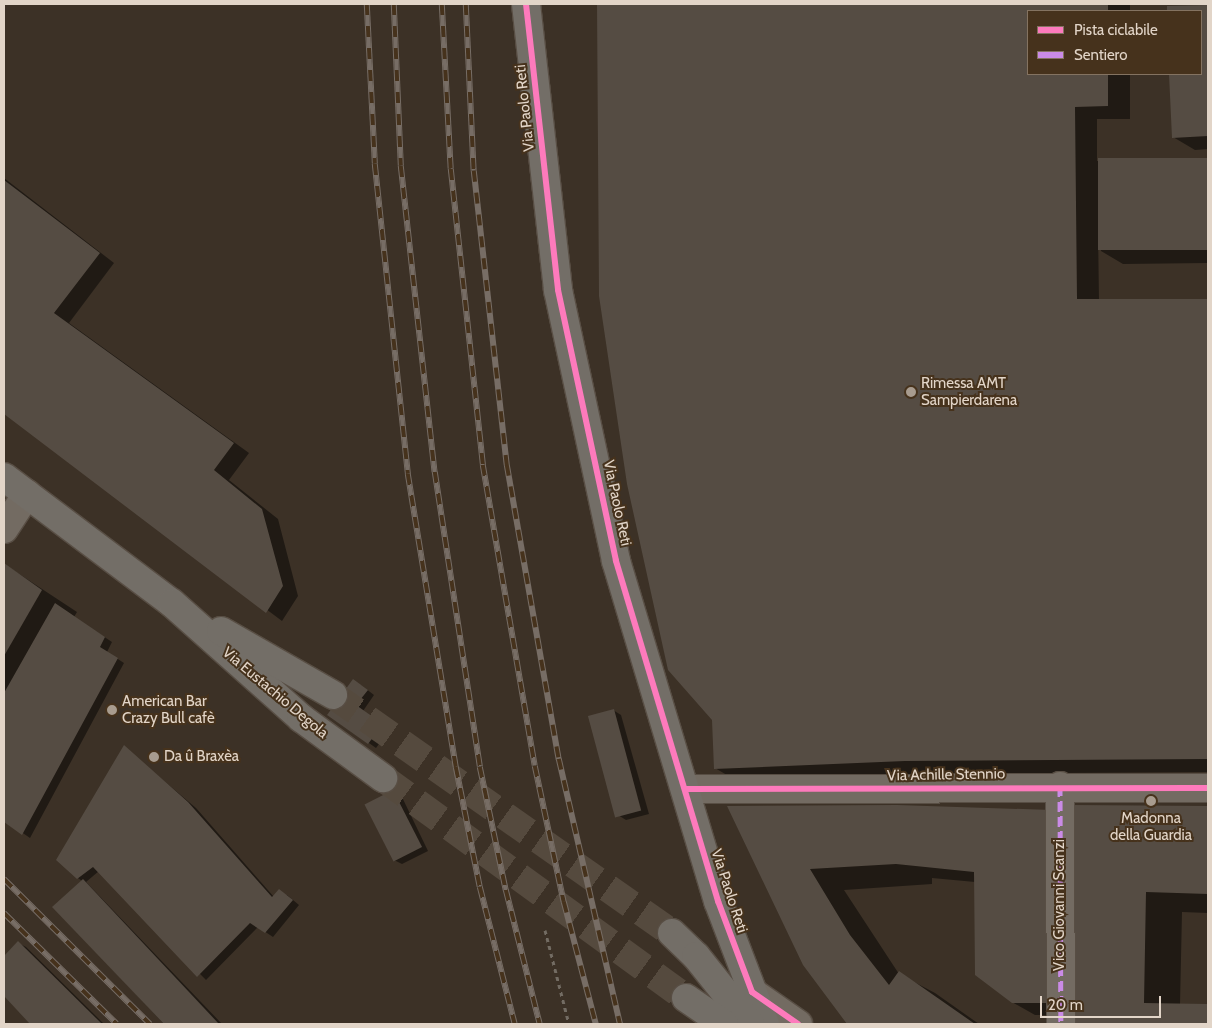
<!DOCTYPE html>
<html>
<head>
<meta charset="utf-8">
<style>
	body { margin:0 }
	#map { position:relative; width:1212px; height:1028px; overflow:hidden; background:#3c3126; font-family:Cabin,sans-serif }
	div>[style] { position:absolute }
	.shadow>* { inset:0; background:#0007 }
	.building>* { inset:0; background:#554c43; transform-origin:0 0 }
	.secondary-tunnel>* { height:28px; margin-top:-14px; transform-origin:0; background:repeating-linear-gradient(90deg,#554a3e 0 28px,transparent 0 42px) }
	.path>* { height:3px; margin-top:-1.5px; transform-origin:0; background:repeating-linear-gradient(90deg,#736c63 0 4px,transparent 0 8px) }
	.roads { filter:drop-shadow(1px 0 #584e44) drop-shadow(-1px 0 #584e44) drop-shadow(0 1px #584e44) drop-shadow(0 -1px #584e44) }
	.pedestrian>* { height:28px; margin:-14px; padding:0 14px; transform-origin:14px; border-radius:14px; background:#736b62 }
	.minor>* { height:28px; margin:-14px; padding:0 14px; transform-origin:14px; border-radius:14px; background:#736b62 }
	.secondary>* { height:28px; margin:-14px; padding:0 14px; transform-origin:14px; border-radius:14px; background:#736e67 }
	.rail>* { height:5.5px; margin-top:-2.75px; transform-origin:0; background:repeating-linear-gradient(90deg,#46321c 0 11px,#776d65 0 22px); box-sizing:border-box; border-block:1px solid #776d65 }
	.quiet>* { height:5px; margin-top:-2.5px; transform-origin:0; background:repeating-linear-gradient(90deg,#ca8be6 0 10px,transparent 0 15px) }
	.cycleway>* { height:6px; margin:-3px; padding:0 3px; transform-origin:3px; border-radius:3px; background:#fd7abc }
	.dots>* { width:14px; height:14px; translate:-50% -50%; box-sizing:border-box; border:2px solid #46321c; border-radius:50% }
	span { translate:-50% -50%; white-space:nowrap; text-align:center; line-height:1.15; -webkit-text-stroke:4px #46321c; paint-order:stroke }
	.street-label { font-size:15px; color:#e2d5c8 }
	.poi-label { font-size:15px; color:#e2d5c8 }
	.left { translate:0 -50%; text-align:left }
	.frame { position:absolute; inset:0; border:5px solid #e2d5c8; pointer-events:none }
	.legend { position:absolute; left:1027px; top:10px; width:175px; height:65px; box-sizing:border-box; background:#46321c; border:1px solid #847361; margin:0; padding:6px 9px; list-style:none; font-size:15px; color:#e2d5c8 }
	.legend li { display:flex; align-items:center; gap:10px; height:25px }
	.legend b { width:25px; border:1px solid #847361 }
	.scale { position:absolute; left:1040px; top:996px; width:121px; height:22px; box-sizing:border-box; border:2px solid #e2d5c8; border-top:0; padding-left:6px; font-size:15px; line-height:18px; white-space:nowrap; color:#e2d5c8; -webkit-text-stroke:4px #46321c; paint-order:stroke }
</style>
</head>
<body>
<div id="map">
	<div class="shadow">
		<i style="clip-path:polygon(598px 4px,1130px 4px,1130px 11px,1028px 11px,1028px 74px,1130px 74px,1130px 119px,1097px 119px,1097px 161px,1208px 160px,1208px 263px,1123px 264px,1101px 251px,1098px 229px,1099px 301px,1208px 300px,1208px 772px,928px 774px,737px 781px,715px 768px,713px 720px,600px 296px)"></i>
		<i style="clip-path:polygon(1208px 6px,1208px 149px,1195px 150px,1173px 137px,1171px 74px,1201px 74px,1201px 11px,1168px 11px,1168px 7px)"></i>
		<i style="clip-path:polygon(4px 178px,114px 263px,69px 323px,249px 453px,229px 480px,278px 519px,298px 596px,282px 621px,4px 413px)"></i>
		<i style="clip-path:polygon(4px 564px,77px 612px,74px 617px,112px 642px,107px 652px,124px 663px,30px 838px,4px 820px)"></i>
		<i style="clip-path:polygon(361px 685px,374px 695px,363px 711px,390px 729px,376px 748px,328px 714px)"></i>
		<i style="clip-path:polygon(613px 710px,621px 715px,649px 814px,626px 820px,618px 815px)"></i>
		<i style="clip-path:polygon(124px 747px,196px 808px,274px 897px,287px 895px,299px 905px,273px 937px,258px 927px,206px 980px,99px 871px,86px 882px,222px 1024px,164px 1024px,54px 907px,82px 881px,78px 878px)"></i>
		<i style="clip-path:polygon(393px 791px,401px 795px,428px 851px,402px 864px,394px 860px)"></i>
		<i style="clip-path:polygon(1072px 806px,1208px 807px,1208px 913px,1182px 912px,1180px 1005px,1208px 1005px,1208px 1024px,1071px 1024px,1071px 1015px,1035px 1015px,1012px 1002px,975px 882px,932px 878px,932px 884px,844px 890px,899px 974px,935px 993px,979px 1024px,849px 1024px,804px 964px,729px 807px,1052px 811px)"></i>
		<i style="clip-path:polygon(18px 943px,26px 947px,104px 1024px,32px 1024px,4px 994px,4px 957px)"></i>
	</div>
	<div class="building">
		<i style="clip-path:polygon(597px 4px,1108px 4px,1108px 11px,1028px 11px,1028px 74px,1108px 74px,1108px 106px,1075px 107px,1077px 299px,1208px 299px,1208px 759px,905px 761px,714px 769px,712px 720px,668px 670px,627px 484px,599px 296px)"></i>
		<i style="clip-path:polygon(1208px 5px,1208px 136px,1172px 138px,1169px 74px,1201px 74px,1201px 11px,1167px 11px,1167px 6px)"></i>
		<i style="left:1208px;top:158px;width:92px;height:110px;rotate:90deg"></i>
		<i style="clip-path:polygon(4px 180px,100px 253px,54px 313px,234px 443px,214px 470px,262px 509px,283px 586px,266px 613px,4px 414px)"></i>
		<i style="clip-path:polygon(4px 563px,42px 590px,4px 656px)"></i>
		<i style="clip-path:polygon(55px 603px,105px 637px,100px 647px,118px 658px,22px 835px,4px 822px,4px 693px)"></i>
		<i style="clip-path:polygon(353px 679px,368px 690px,356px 705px,383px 724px,368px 744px,327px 715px)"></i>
		<i style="left:614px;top:709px;width:105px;height:27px;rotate:75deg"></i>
		<i style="clip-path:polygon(124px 745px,188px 802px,272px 897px,279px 889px,293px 900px,265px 933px,250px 923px,197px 977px,93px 867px,77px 879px,56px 860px)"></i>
		<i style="left:393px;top:790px;width:64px;height:32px;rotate:63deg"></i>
		<i style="clip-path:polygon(897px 805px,1052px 810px,1050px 1003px,1012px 1003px,975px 975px,974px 872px,896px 864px,810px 869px,850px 935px,889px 985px,899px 971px,975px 1024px,847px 1024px,803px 965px,727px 806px)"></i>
		<i style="clip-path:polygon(1071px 805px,1208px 806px,1208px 894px,1146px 892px,1144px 1003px,1208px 1004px,1208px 1024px,1070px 1024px)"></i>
		<i style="clip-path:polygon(83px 879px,219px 1024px,164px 1024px,52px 907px)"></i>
		<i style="clip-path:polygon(18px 941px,99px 1021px,102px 1024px,30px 1024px,4px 996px,4px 956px)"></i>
	</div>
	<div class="secondary-tunnel">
		<i style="left:333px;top:695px;width:414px;rotate:35.1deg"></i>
		<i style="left:383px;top:778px;width:374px;rotate:36deg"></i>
	</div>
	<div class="path">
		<i style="left:545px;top:930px;width:97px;rotate:75.7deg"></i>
	</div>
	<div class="roads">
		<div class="pedestrian">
			<i style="left:1060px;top:786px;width:238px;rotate:89.8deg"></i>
		</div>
		<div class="minor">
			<i style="left:4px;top:529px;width:42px;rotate:-56.7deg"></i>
			<i style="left:685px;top:789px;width:523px;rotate:-0.11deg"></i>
			<i style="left:752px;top:992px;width:56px;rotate:34.8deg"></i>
		</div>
		<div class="secondary">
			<i style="left:526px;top:4px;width:288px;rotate:83.6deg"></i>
			<i style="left:558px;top:290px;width:277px;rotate:77.9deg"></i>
			<i style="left:616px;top:561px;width:355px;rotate:73.3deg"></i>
			<i style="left:718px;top:901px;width:132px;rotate:69.1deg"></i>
			<i style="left:4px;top:477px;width:210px;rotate:36.9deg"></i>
			<i style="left:172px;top:603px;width:173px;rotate:41.7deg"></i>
			<i style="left:301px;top:718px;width:102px;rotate:36.2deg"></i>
			<i style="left:221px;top:631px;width:129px;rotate:29.7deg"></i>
			<i style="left:672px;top:933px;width:33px;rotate:44deg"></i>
			<i style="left:696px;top:956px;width:87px;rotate:51.5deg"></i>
			<i style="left:686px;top:998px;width:46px;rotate:34.4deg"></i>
		</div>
	</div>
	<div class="rail">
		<i style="left:367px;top:4px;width:160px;rotate:87.1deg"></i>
		<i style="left:375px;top:164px;width:312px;rotate:83.9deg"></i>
		<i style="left:408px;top:474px;width:297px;rotate:80.7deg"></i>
		<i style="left:456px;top:767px;width:122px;rotate:78.7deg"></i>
		<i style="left:480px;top:887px;width:141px;rotate:75.7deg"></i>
		<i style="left:394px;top:4px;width:162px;rotate:87.5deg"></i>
		<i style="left:401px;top:166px;width:308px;rotate:83.7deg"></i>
		<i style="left:435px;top:472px;width:298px;rotate:81.3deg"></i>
		<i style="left:480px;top:767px;width:126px;rotate:78.1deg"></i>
		<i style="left:506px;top:890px;width:138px;rotate:75.8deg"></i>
		<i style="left:442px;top:4px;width:165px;rotate:86.9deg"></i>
		<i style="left:451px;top:169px;width:298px;rotate:83.8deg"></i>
		<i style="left:483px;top:465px;width:305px;rotate:80.2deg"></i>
		<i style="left:535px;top:766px;width:139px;rotate:78deg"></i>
		<i style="left:564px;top:902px;width:126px;rotate:75.3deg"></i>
		<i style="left:466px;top:4px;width:167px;rotate:87.3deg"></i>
		<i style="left:474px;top:171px;width:296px;rotate:83.6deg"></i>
		<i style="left:507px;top:465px;width:299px;rotate:80deg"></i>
		<i style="left:559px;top:759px;width:272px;rotate:77deg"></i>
		<i style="left:4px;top:879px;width:206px;rotate:44.8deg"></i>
		<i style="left:4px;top:913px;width:158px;rotate:44.5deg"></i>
	</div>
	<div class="quiet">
		<i style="left:1060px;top:786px;width:238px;rotate:89.8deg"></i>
	</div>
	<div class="cycleway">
		<i style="left:526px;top:4px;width:288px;rotate:83.6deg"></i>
		<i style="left:558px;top:290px;width:277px;rotate:77.9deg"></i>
		<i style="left:616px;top:561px;width:355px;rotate:73.3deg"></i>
		<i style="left:718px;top:901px;width:97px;rotate:69.5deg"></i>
		<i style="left:752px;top:992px;width:56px;rotate:34.8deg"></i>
		<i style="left:685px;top:789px;width:523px;rotate:-0.11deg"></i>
	</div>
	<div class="dots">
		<i style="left:911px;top:392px;background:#a89c8f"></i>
		<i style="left:112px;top:710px;background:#a89c8f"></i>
		<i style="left:154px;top:757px;background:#a89c8f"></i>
		<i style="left:1151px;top:801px;background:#a89c8f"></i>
	</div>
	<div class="street-label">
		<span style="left:525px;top:108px;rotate:-96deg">Via Paolo Reti</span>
		<span style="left:617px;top:503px;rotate:78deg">Via Paolo Reti</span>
		<span style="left:275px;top:693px;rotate:40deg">Via Eustachio Degola</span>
		<span style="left:946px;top:775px;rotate:-1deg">Via Achille Stennio</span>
		<span style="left:729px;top:891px;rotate:72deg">Via Paolo Reti</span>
		<span style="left:1060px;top:905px;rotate:-90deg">Vico Giovanni Scanzi</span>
	</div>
	<div class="poi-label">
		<span class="left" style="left:921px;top:392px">Rimessa AMT<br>Sampierdarena</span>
		<span class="left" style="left:122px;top:710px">American Bar<br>Crazy Bull cafè</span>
		<span class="left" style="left:164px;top:757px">Da û Braxèa</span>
		<span style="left:1151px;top:827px">Madonna<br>della Guardia</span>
	</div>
	<div class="frame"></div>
	<ul class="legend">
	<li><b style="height:6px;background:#fd7abc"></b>Pista ciclabile</li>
	<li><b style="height:6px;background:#ca8be6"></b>Sentiero</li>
	</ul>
	<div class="scale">20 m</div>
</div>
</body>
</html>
